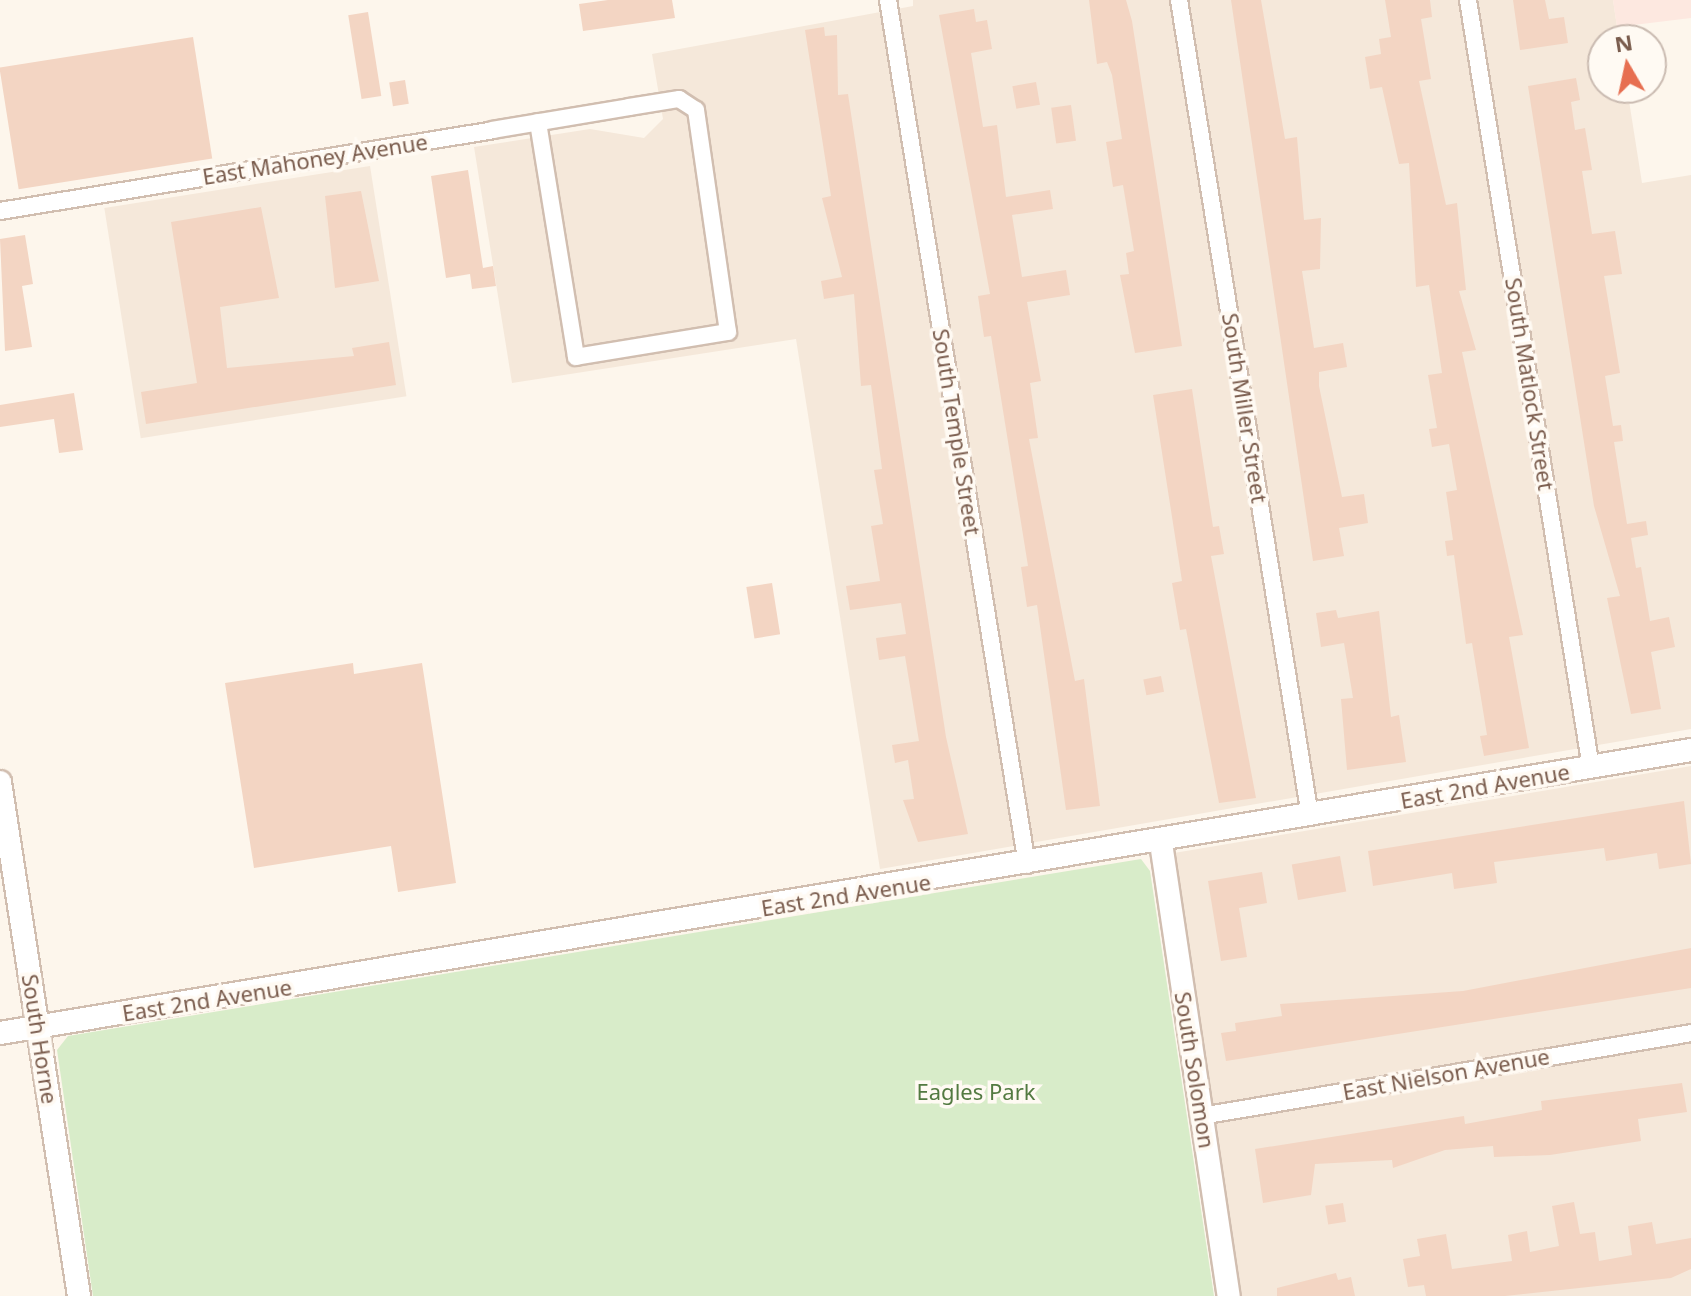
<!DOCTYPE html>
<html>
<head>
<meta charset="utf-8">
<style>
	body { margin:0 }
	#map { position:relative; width:1691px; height:1296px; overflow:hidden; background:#fdf6ec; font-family:"Noto Sans",sans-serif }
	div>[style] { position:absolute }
	.residential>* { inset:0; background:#f5e8da; transform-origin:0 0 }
	.commercial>* { inset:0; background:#fde8e0 }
	.green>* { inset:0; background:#d8ecc9 }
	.building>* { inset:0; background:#f3d5c3; transform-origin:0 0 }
	.roads { filter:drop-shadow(2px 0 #d1beb0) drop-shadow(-2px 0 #d1beb0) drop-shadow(0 2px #d1beb0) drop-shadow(0 -2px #d1beb0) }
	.street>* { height:16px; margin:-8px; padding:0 8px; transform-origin:8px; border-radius:8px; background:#fff }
	.secondary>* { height:22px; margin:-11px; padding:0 11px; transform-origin:11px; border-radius:11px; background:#fff }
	span { translate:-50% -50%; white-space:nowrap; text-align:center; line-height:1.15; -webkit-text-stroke:7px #fffaf3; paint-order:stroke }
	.street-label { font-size:22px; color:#7a5c4d }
	.park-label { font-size:22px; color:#537a41 }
	.north { position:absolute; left:1587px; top:24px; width:80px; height:80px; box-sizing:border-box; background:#fffaf3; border:2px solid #cabbb1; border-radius:50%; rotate:351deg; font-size:22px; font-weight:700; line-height:32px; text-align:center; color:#7a5c4d }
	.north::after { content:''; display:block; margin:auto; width:28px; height:36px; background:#e76f51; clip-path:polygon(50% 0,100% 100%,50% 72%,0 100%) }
</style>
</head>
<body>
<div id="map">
	<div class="residential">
		<i style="clip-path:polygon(913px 0,1613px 0,1619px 40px,1603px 40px,1603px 88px,1627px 88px,1642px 183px,1691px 175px,1691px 729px,880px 869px,796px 339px,512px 383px,474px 147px,590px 129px,644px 138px,663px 119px,652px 54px,913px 6px)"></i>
		<i style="left:370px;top:166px;width:233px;height:269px;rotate:81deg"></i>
		<i style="clip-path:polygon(1691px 766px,1691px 1296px,1242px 1296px,1174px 853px)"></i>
	</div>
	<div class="commercial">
		<i style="clip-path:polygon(1613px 0,1691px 0,1691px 18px,1617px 27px)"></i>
	</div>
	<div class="green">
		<i style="clip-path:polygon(1141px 859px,1150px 871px,1214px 1296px,93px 1296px,57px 1050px,68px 1036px)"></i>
	</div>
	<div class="building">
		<i style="clip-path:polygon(608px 0,672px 0,675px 18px,583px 31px,579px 4px)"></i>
		<i style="clip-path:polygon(1089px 0,1126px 0,1132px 21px,1182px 346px,1135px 353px,1120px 275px,1129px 274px,1126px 253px,1134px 251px,1123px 185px,1113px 187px,1106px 142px,1122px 139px,1112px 75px,1107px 62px,1097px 64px)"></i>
		<i style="clip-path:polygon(1231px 0,1261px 0,1285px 139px,1297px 137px,1304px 220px,1321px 218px,1320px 269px,1302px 271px,1314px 348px,1343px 343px,1347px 367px,1319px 372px,1319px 386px,1342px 497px,1364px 494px,1368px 523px,1339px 528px,1344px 556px,1313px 561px)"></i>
		<i style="clip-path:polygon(1385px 0,1430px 0,1432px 17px,1421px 19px,1431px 79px,1419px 81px,1446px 205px,1457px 203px,1466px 290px,1459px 291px,1476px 350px,1462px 352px,1523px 635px,1509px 637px,1529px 748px,1484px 756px,1480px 736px,1487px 735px,1472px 643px,1466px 644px,1454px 555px,1447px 556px,1445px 541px,1453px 540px,1446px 492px,1457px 490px,1449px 444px,1432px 447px,1429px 429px,1437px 428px,1428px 375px,1442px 373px,1429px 285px,1416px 287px,1409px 163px,1399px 164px,1382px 87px,1370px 89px,1365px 57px,1381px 54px,1379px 39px,1391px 37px)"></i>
		<i style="clip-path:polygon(1513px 0,1545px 0,1549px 19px,1564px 17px,1568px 43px,1520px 50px)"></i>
		<i style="clip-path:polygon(974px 9px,976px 22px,987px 20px,992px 49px,971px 53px,983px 127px,997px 125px,1006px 197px,1050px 190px,1053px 209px,1012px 215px,1022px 277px,1066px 270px,1070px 295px,1027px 302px,1041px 381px,1030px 383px,1038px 438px,1029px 439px,1075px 681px,1084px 679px,1100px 806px,1066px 810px,1037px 605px,1027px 607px,1021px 567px,1028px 566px,991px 336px,984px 337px,978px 296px,990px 294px,939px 15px)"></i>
		<i style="left:368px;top:12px;width:85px;height:20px;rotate:81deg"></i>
		<i style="clip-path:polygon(824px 27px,825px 36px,837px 35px,838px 95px,848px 94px,946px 737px,968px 834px,918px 842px,903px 800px,914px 799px,908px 760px,895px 763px,892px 745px,919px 741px,905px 656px,879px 660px,876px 638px,906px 634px,901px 603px,850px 610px,846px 586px,880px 581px,871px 526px,883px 524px,874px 470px,882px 469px,871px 385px,861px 386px,854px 294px,824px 299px,821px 281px,842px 277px,822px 198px,831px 196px,805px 30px)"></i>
		<i style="left:193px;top:37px;width:123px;height:196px;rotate:81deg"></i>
		<i style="clip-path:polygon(1576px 78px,1580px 100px,1571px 102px,1575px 130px,1585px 128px,1592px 170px,1582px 171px,1592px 234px,1615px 231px,1622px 274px,1604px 276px,1620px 373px,1605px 376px,1613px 426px,1621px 425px,1623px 441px,1614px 442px,1627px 524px,1646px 521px,1648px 535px,1631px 538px,1636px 568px,1641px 567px,1650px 621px,1669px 617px,1675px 647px,1651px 652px,1661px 709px,1631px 714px,1607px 598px,1620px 596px,1594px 506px,1528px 86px)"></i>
		<i style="left:405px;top:80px;width:24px;height:16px;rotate:81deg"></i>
		<i style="left:1036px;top:82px;width:23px;height:24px;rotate:80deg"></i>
		<i style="left:1071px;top:105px;width:36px;height:20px;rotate:82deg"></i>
		<i style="clip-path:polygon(468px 170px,483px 268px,493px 266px,496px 286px,472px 289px,470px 274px,446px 278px,431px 176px)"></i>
		<i style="clip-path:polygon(361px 191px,379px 281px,335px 288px,325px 196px)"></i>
		<i style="clip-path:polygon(261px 207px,279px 298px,220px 307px,227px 368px,354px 356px,352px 348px,389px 342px,396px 385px,146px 424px,141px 392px,197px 383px,171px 222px)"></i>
		<i style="clip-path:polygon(25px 235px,33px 284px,22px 286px,32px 347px,5px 351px,0 239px)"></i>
		<i style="clip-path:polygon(1192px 389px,1213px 527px,1219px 526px,1224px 554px,1211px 556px,1256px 798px,1219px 803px,1186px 629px,1180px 630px,1172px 583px,1182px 581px,1153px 395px)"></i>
		<i style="clip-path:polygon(74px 393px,83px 450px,59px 453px,54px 419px,0 427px,0 405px)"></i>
		<i style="left:772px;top:583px;width:52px;height:26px;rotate:81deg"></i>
		<i style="clip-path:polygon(1336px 610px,1338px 618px,1379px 611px,1391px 717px,1399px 715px,1406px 762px,1347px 770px,1341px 699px,1353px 698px,1344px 643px,1321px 647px,1316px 613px)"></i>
		<i style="clip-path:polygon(353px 663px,354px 674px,422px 663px,456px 883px,398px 892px,391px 846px,254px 868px,225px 683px)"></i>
		<i style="left:1161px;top:676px;width:16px;height:18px;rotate:79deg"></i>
		<i style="clip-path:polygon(1684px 801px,1691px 864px,1659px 869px,1657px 853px,1606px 861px,1604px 848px,1494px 862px,1497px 883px,1454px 889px,1452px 873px,1373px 886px,1368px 851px)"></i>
		<i style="left:1340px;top:856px;width:36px;height:49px;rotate:80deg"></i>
		<i style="clip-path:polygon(1262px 872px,1267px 903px,1239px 908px,1247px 957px,1221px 961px,1208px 881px)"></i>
		<i style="clip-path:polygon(1691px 948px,1691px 988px,1226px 1061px,1221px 1033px,1236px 1031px,1235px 1023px,1282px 1016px,1280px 1004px,1463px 991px)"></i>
		<i style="clip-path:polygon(1682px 1083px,1687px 1112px,1638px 1119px,1641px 1141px,1550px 1155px,1494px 1157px,1493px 1146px,1445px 1150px,1393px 1168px,1392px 1160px,1315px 1164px,1311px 1195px,1263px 1203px,1255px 1149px,1464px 1116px,1465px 1124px,1542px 1110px,1541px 1101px)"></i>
		<i style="clip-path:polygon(1574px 1202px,1580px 1234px,1595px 1232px,1599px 1261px,1632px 1255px,1628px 1226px,1652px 1222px,1656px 1244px,1691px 1238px,1691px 1269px,1671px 1278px,1505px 1296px,1426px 1296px,1424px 1285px,1408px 1287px,1403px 1259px,1420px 1256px,1417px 1239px,1446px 1234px,1452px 1269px,1512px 1261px,1508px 1235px,1527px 1231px,1530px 1252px,1559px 1246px,1552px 1206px)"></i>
		<i style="left:1343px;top:1203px;width:19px;height:18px;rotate:81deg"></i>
		<i style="clip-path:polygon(1336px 1273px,1338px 1280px,1351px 1277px,1355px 1296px,1277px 1296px,1277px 1288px)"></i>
	</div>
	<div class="roads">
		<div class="street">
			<i style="left:888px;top:0;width:876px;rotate:80.87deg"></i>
			<i style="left:1179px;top:0;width:826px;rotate:80.88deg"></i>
			<i style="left:1468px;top:0;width:778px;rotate:80.9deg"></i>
			<i style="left:0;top:211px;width:499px;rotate:-9.3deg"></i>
			<i style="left:492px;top:130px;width:139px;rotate:-9.5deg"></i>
			<i style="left:629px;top:107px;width:51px;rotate:-9.1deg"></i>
			<i style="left:679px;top:99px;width:20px;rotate:33deg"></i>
			<i style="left:696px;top:110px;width:224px;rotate:81.8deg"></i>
			<i style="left:728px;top:332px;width:154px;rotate:170.7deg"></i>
			<i style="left:576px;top:357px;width:238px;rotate:-99.2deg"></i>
			<i style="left:1201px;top:1116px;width:497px;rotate:-9.6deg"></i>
		</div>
		<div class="secondary">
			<i style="left:0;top:782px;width:520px;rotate:81.26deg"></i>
			<i style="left:1161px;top:843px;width:458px;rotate:81.5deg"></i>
			<i style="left:0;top:1033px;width:1715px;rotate:-9.5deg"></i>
		</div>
	</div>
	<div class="street-label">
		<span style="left:315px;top:159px;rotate:-9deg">East Mahoney Avenue</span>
		<span style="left:1530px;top:384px;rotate:81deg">South Matlock Street</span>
		<span style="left:1245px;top:408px;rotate:81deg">South Miller Street</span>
		<span style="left:957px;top:432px;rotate:81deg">South Temple Street</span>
		<span style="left:1485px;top:786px;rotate:-10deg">East 2nd Avenue</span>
		<span style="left:846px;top:895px;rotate:-9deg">East 2nd Avenue</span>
		<span style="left:207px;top:1000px;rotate:-9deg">East 2nd Avenue</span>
		<span style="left:40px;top:1039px;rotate:81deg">South Horne</span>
		<span style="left:1195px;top:1070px;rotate:81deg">South Solomon</span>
		<span style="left:1446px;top:1074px;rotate:-10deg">East Nielson Avenue</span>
	</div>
	<div class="park-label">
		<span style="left:976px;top:1092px">Eagles Park</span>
	</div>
	<div class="north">N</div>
</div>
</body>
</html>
